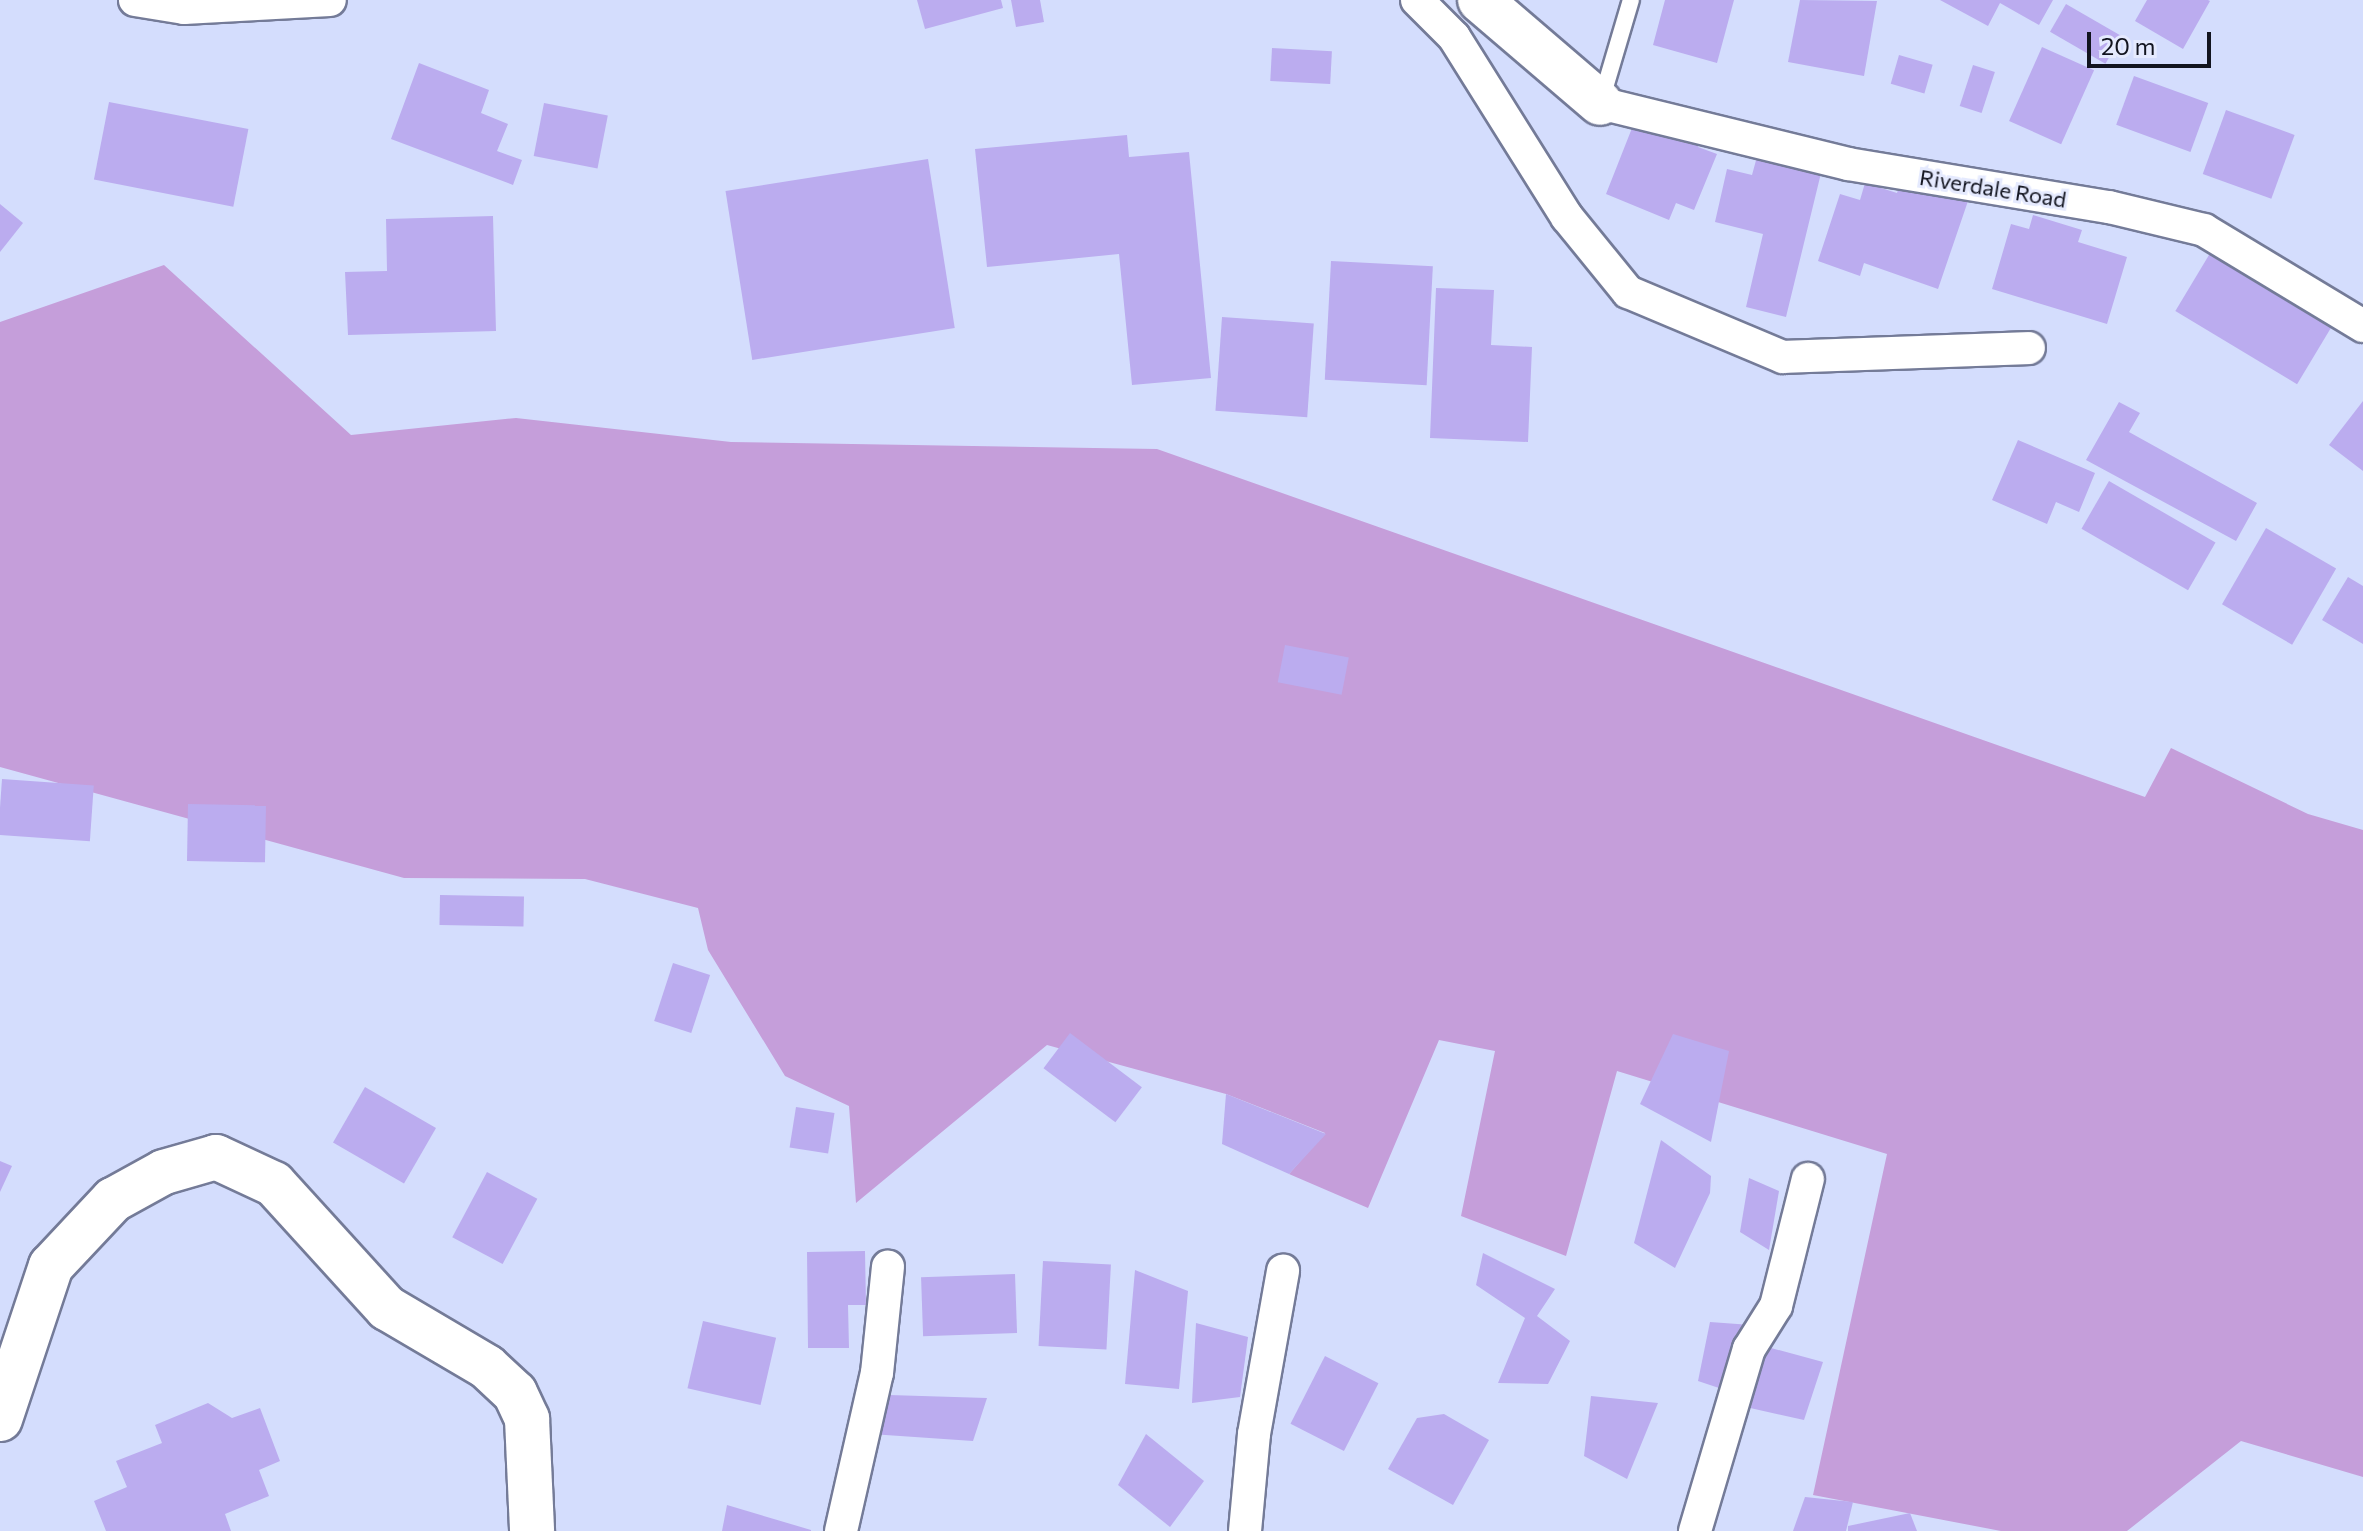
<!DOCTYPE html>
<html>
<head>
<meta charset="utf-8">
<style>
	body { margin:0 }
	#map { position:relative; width:2363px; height:1531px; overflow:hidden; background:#d4ddfd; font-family:Commissioner,sans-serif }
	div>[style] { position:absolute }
	.forest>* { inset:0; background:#c59eda }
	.building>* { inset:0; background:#bbacef; transform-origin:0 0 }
	.roads { filter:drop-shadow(2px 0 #747b98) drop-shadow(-2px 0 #747b98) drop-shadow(0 2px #747b98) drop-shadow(0 -2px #747b98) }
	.lane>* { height:16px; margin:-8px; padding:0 8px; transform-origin:8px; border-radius:8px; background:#fff }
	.street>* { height:32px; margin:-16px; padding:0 16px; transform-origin:16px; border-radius:16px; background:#fff }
	.secondary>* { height:44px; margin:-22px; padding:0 22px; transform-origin:22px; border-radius:22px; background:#fff }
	span { translate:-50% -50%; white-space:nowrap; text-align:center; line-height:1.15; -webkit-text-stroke:6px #e5eafe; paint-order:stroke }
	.street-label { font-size:22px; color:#12141f }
	.scale { position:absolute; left:2087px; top:32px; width:124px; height:36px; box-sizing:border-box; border:4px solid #12141f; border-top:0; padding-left:10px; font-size:24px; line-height:28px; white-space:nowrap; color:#12141f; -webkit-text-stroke:6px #e5eafe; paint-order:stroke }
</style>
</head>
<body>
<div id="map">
	<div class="forest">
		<i style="clip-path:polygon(164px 265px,351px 435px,516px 418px,731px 442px,1157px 449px,2145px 797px,2171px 748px,2308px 814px,2363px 830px,2363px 1477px,2241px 1441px,2127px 1531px,2001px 1531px,1813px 1495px,1887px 1154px,1617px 1071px,1566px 1256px,1461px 1216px,1495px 1051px,1439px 1040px,1368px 1208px,1289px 1174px,1325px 1133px,1226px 1094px,1047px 1045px,856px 1203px,849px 1106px,785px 1076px,708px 950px,698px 908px,585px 879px,404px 878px,0 767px,0 322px)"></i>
	</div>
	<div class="building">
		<i style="clip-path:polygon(917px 0,1001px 0,1003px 8px,925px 29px)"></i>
		<i style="clip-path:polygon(1011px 0,1040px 0,1044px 22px,1016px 27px)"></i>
		<i style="clip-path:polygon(1665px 0,1734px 0,1717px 63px,1653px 45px)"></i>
		<i style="clip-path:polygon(1800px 0,1877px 1px,1864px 76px,1788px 62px)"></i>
		<i style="clip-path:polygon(1940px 0,2053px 0,2039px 25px,2000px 3px,1988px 26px)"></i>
		<i style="clip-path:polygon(2147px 0,2208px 0,2210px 1px,2183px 49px,2135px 21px)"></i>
		<i style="left:2066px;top:4px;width:64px;height:32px;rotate:30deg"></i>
		<i style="left:2042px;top:47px;width:57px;height:81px;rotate:24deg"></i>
		<i style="left:1272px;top:48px;width:60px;height:33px;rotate:3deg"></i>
		<i style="left:1899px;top:55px;width:35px;height:30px;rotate:16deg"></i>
		<i style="clip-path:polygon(419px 63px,489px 90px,481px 113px,508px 124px,497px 151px,522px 160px,513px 185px,391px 139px)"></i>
		<i style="left:1973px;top:65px;width:23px;height:43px;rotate:18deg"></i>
		<i style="left:2134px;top:76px;width:79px;height:52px;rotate:20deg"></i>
		<i style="left:109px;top:102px;width:142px;height:79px;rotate:11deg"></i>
		<i style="left:544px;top:103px;width:65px;height:54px;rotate:11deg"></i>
		<i style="left:2226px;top:110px;width:73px;height:68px;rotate:20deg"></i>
		<i style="clip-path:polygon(1634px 123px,1702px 137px,1698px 147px,1717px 154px,1694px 210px,1676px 203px,1669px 220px,1606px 194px)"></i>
		<i style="clip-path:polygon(1127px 135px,1129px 157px,1189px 152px,1211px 378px,1132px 385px,1119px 254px,987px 267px,975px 149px)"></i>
		<i style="clip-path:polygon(1758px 153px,1822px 169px,1786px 317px,1746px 307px,1763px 234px,1715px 222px,1727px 169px,1752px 175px)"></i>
		<i style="left:928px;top:159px;width:171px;height:205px;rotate:81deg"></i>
		<i style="clip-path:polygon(1902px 178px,1968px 201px,1938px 289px,1864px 263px,1860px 276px,1818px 261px,1840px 194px,1860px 200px,1865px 183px,1897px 193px)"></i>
		<i style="clip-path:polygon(0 204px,23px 223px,0 252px)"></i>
		<i style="clip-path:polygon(2033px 215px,2082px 230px,2078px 242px,2127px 257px,2107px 324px,1992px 289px,2011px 224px,2029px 229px)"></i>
		<i style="clip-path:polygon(493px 216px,496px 331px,348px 335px,345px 272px,387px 271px,386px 219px)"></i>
		<i style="left:2215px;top:245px;width:142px;height:77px;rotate:31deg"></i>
		<i style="left:1331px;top:261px;width:102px;height:119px;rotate:3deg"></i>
		<i style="clip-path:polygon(1436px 288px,1494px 290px,1491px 345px,1532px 347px,1528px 442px,1430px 438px)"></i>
		<i style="left:1222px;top:317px;width:92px;height:94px;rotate:4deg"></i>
		<i style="clip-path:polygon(2363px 401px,2363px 471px,2329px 445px)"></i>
		<i style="clip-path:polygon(2119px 402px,2140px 413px,2129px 432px,2257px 503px,2236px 541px,2086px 460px)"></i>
		<i style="clip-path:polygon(2018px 440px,2095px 473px,2079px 512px,2056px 502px,2047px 524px,1992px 500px)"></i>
		<i style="left:2109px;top:481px;width:123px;height:55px;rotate:30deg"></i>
		<i style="left:2266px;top:528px;width:81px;height:88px;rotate:30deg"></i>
		<i style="clip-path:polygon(2348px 577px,2363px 586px,2363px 644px,2322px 620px)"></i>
		<i style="left:1285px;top:645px;width:65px;height:38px;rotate:11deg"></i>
		<i style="left:2px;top:779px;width:92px;height:56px;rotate:4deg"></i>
		<i style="left:188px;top:804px;width:78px;height:57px;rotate:1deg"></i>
		<i style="left:440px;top:895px;width:84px;height:30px;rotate:1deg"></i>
		<i style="left:673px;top:963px;width:39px;height:61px;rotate:18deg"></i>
		<i style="left:1070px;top:1033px;width:90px;height:44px;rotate:37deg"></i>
		<i style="clip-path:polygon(1673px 1034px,1729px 1051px,1711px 1142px,1640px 1104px)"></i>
		<i style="left:365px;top:1087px;width:82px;height:64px;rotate:30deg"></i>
		<i style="clip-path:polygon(1226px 1094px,1326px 1134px,1289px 1174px,1222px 1144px)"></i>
		<i style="left:796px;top:1107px;width:39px;height:41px;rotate:9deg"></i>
		<i style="clip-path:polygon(1661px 1140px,1711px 1176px,1710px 1193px,1675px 1268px,1634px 1243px)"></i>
		<i style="clip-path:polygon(0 1161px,12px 1166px,0 1192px)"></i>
		<i style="left:487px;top:1172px;width:57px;height:74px;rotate:28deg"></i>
		<i style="clip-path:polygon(1749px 1178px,1779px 1191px,1769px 1250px,1740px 1232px)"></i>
		<i style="clip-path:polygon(865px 1251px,866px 1305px,848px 1305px,849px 1348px,808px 1348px,807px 1252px)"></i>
		<i style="clip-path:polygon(1483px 1253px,1555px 1289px,1537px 1316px,1570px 1341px,1548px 1384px,1498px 1383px,1525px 1318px,1476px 1285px)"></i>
		<i style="left:1043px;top:1261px;width:68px;height:85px;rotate:3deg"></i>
		<i style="clip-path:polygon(1135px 1270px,1188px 1291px,1179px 1389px,1125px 1384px)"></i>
		<i style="left:1015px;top:1274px;width:59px;height:94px;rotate:88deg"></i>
		<i style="left:703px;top:1321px;width:75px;height:69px;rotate:13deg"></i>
		<i style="clip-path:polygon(1710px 1322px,1751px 1325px,1728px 1391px,1698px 1381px)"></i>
		<i style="clip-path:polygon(1196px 1323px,1248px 1337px,1240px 1397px,1192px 1403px)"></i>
		<i style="clip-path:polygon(1760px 1345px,1823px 1362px,1804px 1420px,1737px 1405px)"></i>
		<i style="left:1325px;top:1356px;width:60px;height:76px;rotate:27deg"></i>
		<i style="clip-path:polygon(889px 1395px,987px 1398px,973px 1441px,871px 1434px)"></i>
		<i style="clip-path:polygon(1591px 1396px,1658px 1403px,1627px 1479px,1584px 1456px)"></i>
		<i style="clip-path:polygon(208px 1403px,232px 1418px,260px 1408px,280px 1461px,259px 1470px,269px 1496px,225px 1514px,231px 1531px,106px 1531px,94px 1501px,127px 1487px,116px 1461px,162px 1443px,155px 1425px)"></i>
		<i style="clip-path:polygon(1444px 1414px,1489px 1440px,1453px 1505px,1388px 1469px,1417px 1418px)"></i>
		<i style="clip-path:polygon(1146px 1434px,1204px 1481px,1170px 1527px,1118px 1485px)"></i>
		<i style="clip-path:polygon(1805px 1497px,1853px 1502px,1846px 1531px,1793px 1531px)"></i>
		<i style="clip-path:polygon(727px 1505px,811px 1530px,811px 1531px,722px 1531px)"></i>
		<i style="clip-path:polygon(1910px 1513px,1917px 1531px,1848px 1531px,1848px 1526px)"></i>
	</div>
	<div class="roads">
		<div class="lane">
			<i style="left:1601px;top:101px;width:105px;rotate:-73.5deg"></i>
		</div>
		<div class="street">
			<i style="left:135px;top:0;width:50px;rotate:9.3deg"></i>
			<i style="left:184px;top:8px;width:146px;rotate:-3.1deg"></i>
			<i style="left:1417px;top:0;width:52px;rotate:45deg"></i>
			<i style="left:1454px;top:37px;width:213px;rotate:57.9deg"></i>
			<i style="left:1567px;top:217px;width:97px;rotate:50.9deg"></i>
			<i style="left:1628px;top:292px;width:168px;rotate:22.8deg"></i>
			<i style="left:1783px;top:357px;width:246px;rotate:-2.1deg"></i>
			<i style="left:1600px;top:103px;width:255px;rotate:13.8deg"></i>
			<i style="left:1848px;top:164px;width:265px;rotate:9.4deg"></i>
			<i style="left:2109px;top:207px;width:98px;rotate:13.6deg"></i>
			<i style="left:2204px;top:230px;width:186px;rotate:31.1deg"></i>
			<i style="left:841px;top:1531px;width:162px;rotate:-77.2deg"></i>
			<i style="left:877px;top:1373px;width:107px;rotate:-84.1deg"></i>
			<i style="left:1245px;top:1531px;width:97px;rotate:-84.7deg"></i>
			<i style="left:1254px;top:1434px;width:166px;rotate:-79.9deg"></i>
			<i style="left:1695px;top:1531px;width:190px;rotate:-73.5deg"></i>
			<i style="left:1749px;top:1349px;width:51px;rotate:-57.9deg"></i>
			<i style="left:1776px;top:1306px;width:131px;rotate:-75.9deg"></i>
		</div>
		<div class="secondary">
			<i style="left:1480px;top:0;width:158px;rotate:40.6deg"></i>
			<i style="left:0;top:1419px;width:161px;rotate:-71.6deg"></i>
			<i style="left:51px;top:1266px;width:91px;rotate:-46.8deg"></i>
			<i style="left:113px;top:1200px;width:58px;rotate:-28.8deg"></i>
			<i style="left:164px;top:1172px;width:54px;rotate:-16.1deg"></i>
			<i style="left:216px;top:1157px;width:64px;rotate:25deg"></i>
			<i style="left:274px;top:1184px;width:168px;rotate:47.7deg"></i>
			<i style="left:387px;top:1308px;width:116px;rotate:30.5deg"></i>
			<i style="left:487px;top:1367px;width:38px;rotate:43deg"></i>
			<i style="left:515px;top:1393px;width:29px;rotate:65deg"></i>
			<i style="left:527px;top:1419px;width:112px;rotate:87.4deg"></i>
		</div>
	</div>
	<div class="street-label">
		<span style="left:1993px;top:188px;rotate:9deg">Riverdale Road</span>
	</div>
	<div class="scale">20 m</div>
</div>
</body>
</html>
